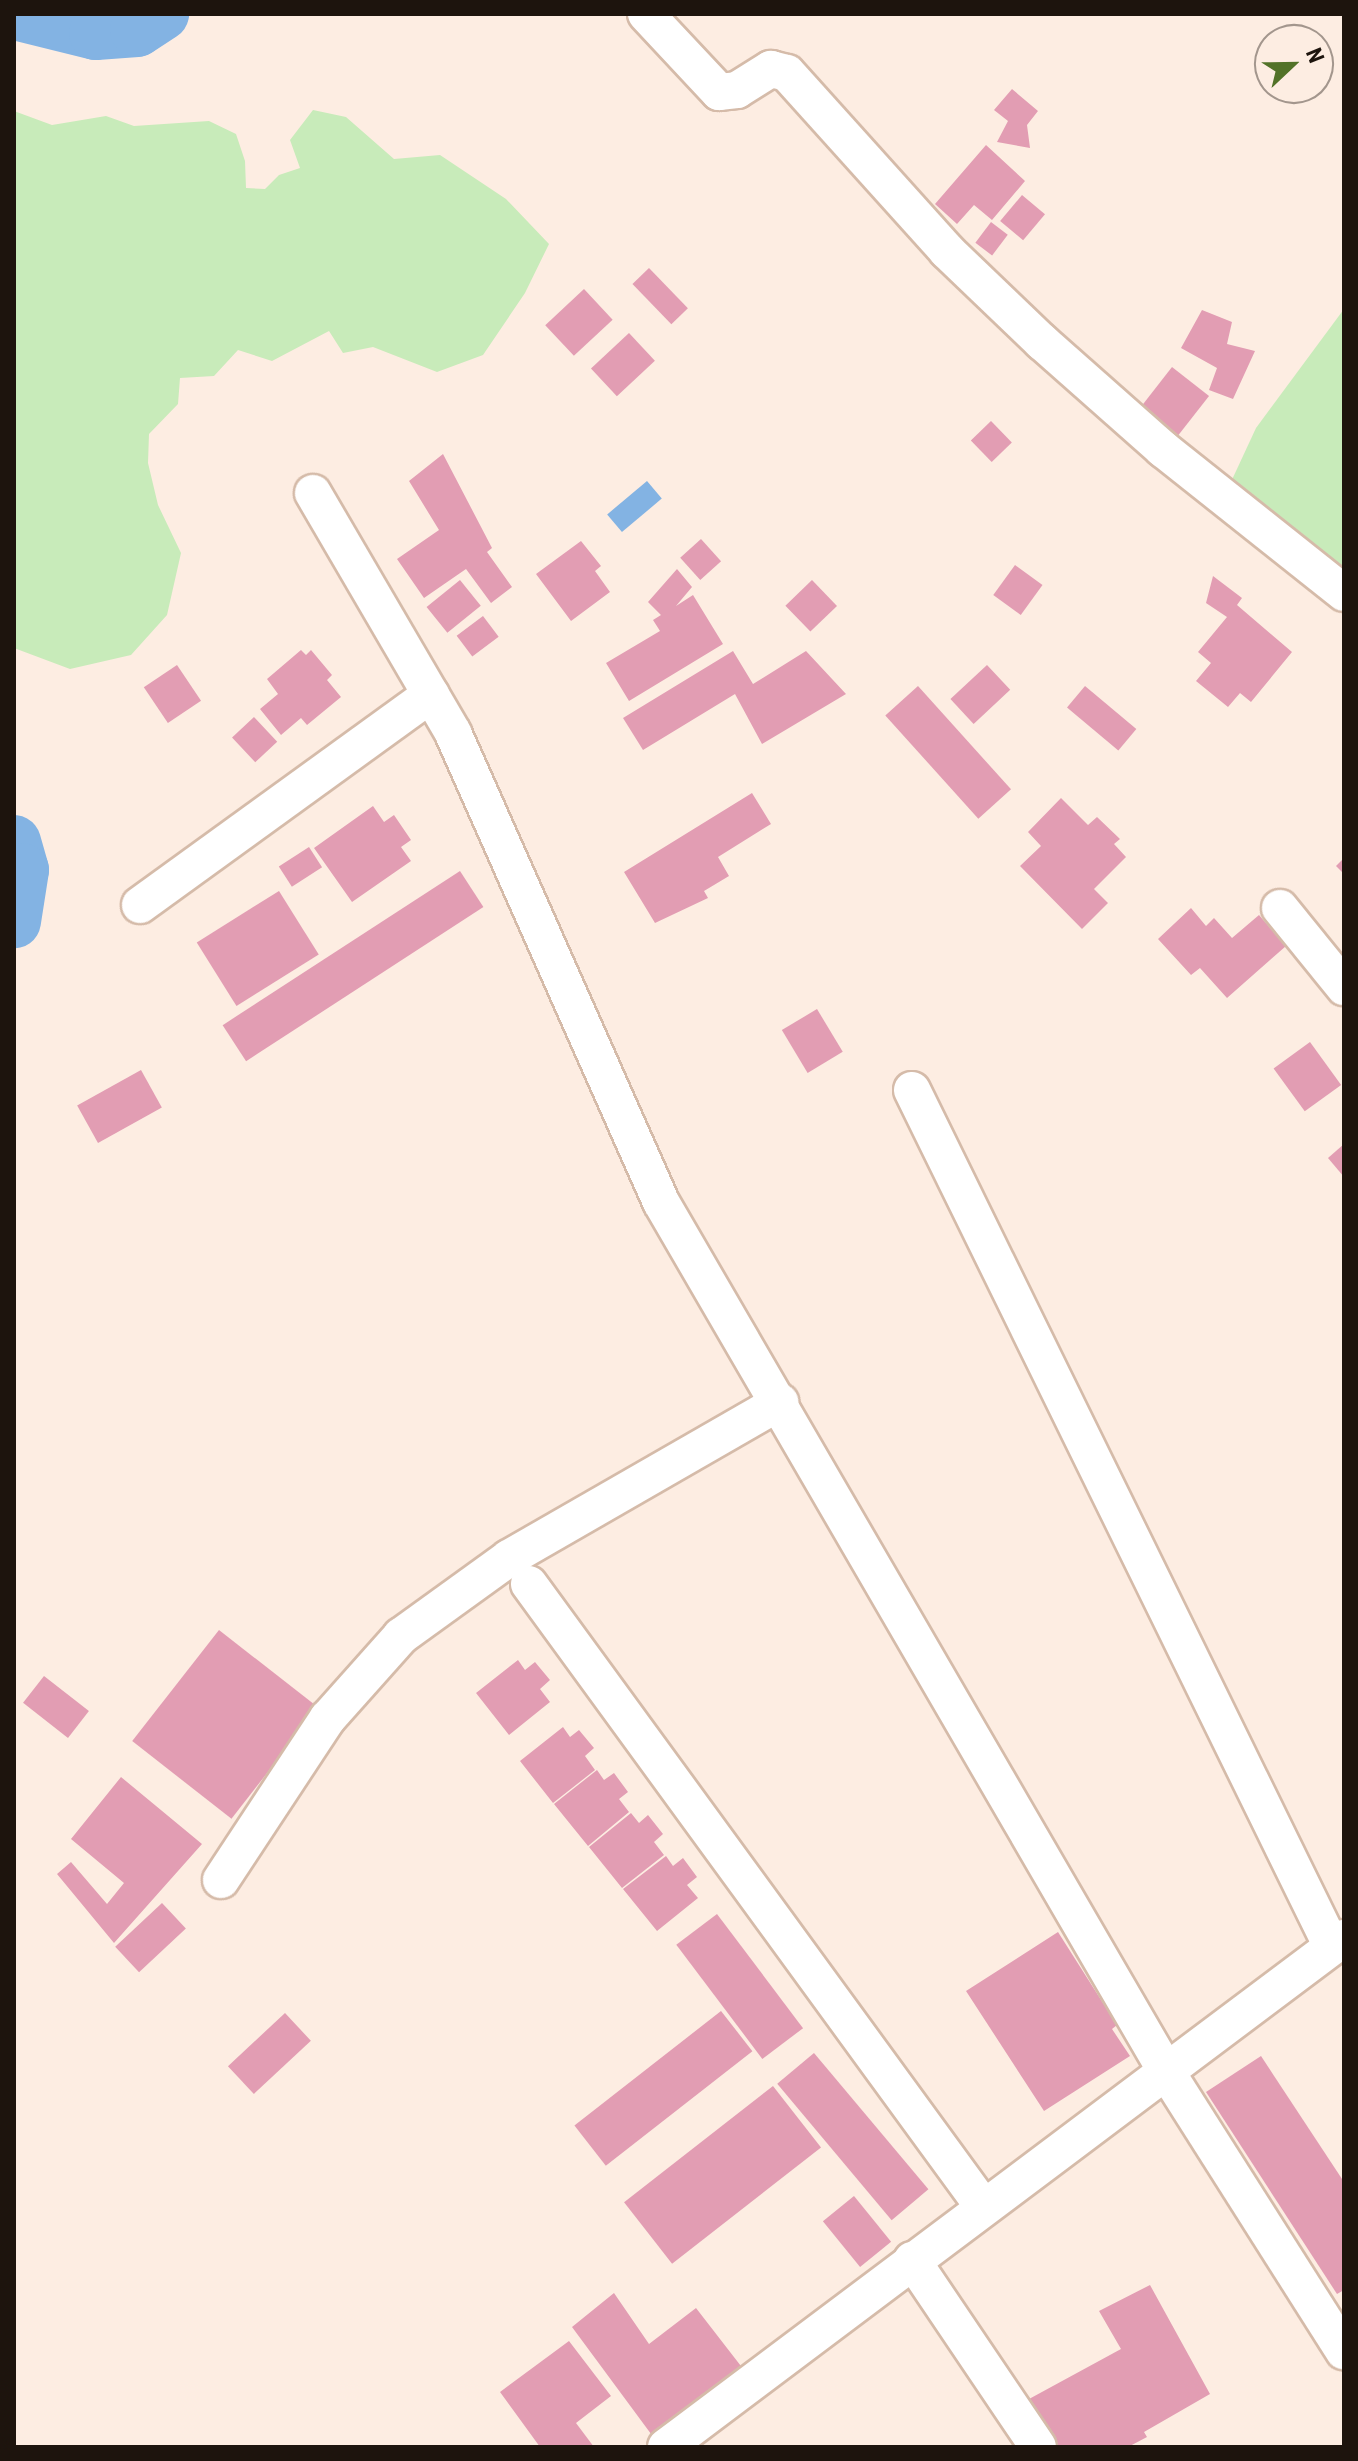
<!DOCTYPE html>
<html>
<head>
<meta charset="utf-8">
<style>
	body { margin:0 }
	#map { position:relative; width:1358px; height:2461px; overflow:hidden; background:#fdede2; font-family:"Roboto Condensed",sans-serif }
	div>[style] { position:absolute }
	.green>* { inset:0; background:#c8ebba }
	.water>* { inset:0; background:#83b3e3; transform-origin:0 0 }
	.river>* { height:54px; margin:-27px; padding:0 27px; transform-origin:27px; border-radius:27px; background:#83b3e3 }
	.building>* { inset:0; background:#e29db3; transform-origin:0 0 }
	.roads { filter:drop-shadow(2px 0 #d5bba9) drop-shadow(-2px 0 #d5bba9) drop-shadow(0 2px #d5bba9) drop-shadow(0 -2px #d5bba9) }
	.minor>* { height:36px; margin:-18px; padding:0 18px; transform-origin:18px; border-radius:18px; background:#fff }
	span { translate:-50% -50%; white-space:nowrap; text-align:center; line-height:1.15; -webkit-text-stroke:8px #fdede2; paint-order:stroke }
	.frame { position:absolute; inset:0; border:16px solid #1d140d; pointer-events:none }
	.north { position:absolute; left:1254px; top:24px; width:80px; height:80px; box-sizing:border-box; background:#fdede2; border:2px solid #a3968d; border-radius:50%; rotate:68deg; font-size:22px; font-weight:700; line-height:32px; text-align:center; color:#1d140d }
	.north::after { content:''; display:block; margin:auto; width:28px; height:36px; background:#527228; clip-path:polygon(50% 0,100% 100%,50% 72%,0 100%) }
</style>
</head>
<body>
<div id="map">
	<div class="green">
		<i style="clip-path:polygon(313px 110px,346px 117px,394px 159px,440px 155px,506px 199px,549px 244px,525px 293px,483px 355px,437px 372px,373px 347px,343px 353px,329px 331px,272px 361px,238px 350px,214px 376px,180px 378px,178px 404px,149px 434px,148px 463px,158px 505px,181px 553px,167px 615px,131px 655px,70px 669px,14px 648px,14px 111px,52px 125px,106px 116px,134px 126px,209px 121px,236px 134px,245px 161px,246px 188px,265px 189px,279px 175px,300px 168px,290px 140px)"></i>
		<i style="clip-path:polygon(1344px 309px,1344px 577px,1230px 484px,1256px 428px)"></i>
	</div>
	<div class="water">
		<i style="left:647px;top:481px;width:23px;height:52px;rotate:50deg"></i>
	</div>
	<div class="river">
		<i style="left:19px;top:14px;width:79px;rotate:13.9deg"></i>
		<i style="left:96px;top:33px;width:41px;rotate:-4.2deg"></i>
		<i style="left:137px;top:30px;width:30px;rotate:-33deg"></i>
		<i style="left:14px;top:842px;width:29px;rotate:74deg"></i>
		<i style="left:22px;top:870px;width:52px;rotate:98.9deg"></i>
	</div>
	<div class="building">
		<i style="clip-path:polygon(1012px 89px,1038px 111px,1027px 125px,1030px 148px,997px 142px,1008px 121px,994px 110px)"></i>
		<i style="clip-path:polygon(986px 145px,1025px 181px,992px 220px,974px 205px,957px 224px,935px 204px)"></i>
		<i style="left:1022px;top:195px;width:30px;height:34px;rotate:40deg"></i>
		<i style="left:991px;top:222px;width:21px;height:26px;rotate:37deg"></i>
		<i style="left:649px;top:268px;width:56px;height:23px;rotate:46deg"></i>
		<i style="left:584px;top:289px;width:42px;height:53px;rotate:47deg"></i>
		<i style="clip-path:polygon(1202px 310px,1232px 322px,1227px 344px,1255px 351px,1233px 399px,1209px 390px,1217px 368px,1181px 348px)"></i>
		<i style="left:629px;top:333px;width:38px;height:52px;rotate:47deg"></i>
		<i style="left:1172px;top:367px;width:47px;height:56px;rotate:38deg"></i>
		<i style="left:991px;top:421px;width:30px;height:28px;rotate:46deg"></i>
		<i style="clip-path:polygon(443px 454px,492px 548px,487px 552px,512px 587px,491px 603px,466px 569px,424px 598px,397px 559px,439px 530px,409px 481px)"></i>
		<i style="left:701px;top:539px;width:30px;height:28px;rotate:48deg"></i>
		<i style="clip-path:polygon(581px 541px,601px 566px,595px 571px,610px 592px,571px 621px,536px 574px)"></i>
		<i style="left:1015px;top:565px;width:34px;height:37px;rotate:36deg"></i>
		<i style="clip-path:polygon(677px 569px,692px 587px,676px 606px,693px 595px,723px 644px,629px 701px,606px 663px,660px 631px,653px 620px,661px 615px,648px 602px)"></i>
		<i style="clip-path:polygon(1213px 576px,1242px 598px,1237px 605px,1292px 652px,1251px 702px,1240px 693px,1228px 707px,1196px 681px,1211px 663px,1198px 652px,1227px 617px,1206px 603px)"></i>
		<i style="left:460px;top:580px;width:33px;height:43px;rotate:51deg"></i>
		<i style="left:812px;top:580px;width:36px;height:37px;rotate:46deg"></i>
		<i style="left:483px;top:616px;width:26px;height:33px;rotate:53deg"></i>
		<i style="clip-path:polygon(301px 650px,306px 655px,311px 650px,332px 675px,327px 680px,341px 697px,307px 725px,301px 718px,281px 735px,260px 709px,278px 694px,267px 679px)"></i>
		<i style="clip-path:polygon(733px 651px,753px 684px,806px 651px,846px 694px,762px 744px,735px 694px,643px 750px,623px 718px)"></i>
		<i style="left:177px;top:665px;width:43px;height:40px;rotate:56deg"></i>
		<i style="left:987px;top:665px;width:34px;height:50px;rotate:47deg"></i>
		<i style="left:918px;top:686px;width:139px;height:44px;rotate:48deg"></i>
		<i style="left:1085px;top:686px;width:67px;height:28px;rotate:40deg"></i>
		<i style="left:254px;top:717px;width:34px;height:30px;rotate:47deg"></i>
		<i style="clip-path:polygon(752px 793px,771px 824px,718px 857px,729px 876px,704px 891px,708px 898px,655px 923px,624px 872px)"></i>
		<i style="clip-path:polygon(1061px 798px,1088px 825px,1097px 817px,1120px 839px,1114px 844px,1126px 857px,1094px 889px,1108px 903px,1082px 929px,1020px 866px,1041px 846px,1028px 832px)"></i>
		<i style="clip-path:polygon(373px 806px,384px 822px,394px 815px,411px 840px,401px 847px,411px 861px,352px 902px,314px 848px)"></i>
		<i style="left:309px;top:847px;width:24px;height:36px;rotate:57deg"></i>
		<i style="clip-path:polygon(1344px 858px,1344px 874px,1336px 866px)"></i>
		<i style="left:460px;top:871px;width:43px;height:283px;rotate:57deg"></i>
		<i style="left:279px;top:891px;width:75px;height:97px;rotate:58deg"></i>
		<i style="clip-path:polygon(1191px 908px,1206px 926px,1214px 918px,1232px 938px,1259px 915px,1286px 946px,1227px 998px,1200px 968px,1191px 975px,1158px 939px)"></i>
		<i style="left:817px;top:1009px;width:50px;height:41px;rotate:59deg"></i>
		<i style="left:1310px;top:1042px;width:53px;height:45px;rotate:54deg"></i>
		<i style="left:141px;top:1070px;width:43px;height:73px;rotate:61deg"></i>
		<i style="clip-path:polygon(1344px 1144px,1344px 1177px,1328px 1158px)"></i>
		<i style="left:219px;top:1630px;width:126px;height:141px;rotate:38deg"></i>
		<i style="clip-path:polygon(518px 1660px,525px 1670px,535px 1662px,550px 1680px,540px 1689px,550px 1702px,509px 1735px,476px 1693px)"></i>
		<i style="left:44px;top:1676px;width:57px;height:34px;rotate:38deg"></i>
		<i style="clip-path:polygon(563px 1727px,570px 1737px,579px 1730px,594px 1748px,585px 1756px,595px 1770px,553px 1803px,520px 1761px)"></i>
		<i style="clip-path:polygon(597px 1770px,604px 1780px,614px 1773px,628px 1792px,619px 1799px,629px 1812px,588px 1846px,554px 1804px)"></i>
		<i style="clip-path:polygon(121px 1777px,202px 1844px,114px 1943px,57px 1874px,71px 1862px,107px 1904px,124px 1883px,71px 1839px)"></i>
		<i style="clip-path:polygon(631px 1813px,639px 1823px,648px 1815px,663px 1834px,654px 1842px,664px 1855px,622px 1888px,589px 1847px)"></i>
		<i style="clip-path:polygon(666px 1856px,673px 1866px,683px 1858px,697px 1877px,687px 1885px,698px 1898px,657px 1931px,623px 1889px)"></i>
		<i style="left:162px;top:1903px;width:35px;height:64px;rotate:47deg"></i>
		<i style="left:717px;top:1914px;width:143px;height:51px;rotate:53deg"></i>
		<i style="clip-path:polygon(1058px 1932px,1117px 2025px,1112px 2029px,1130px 2056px,1044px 2111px,966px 1991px)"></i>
		<i style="left:721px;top:2011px;width:51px;height:186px;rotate:52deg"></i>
		<i style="left:285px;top:2013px;width:38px;height:78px;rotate:47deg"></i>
		<i style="left:814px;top:2053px;width:178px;height:48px;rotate:50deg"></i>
		<i style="clip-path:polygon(1261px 2056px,1344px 2182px,1344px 2290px,1337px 2294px,1206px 2092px)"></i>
		<i style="left:773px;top:2086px;width:78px;height:189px;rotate:52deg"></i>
		<i style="left:854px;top:2196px;width:59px;height:40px;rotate:51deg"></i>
		<i style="clip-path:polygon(1150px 2285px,1210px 2394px,1144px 2432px,1147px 2437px,1128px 2447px,1047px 2447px,1018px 2405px,1121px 2349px,1099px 2311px)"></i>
		<i style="clip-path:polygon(614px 2293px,649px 2344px,696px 2308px,744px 2370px,654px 2438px,572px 2327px)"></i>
		<i style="clip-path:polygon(569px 2341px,611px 2396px,576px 2423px,594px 2447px,540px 2447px,500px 2392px)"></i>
	</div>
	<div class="roads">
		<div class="minor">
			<i style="left:646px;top:14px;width:107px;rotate:46.9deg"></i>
			<i style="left:719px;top:92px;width:18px;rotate:-6deg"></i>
			<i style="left:737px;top:90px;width:40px;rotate:-32deg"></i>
			<i style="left:771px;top:69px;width:16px;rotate:14deg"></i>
			<i style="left:787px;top:73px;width:239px;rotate:48deg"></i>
			<i style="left:947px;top:251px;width:132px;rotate:43.8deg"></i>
			<i style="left:1042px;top:342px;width:162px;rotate:41.5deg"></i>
			<i style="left:1163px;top:449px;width:231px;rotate:38.5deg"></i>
			<i style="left:313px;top:493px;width:278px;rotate:59.7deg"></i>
			<i style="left:453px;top:733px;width:513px;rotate:66.08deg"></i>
			<i style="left:661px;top:1202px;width:1005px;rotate:59.84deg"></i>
			<i style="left:1166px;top:2071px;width:332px;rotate:57.6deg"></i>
			<i style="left:140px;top:905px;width:359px;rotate:-35.9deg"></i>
			<i style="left:1280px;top:908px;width:102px;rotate:51deg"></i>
			<i style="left:912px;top:1090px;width:954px;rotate:63.89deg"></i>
			<i style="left:529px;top:1584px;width:769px;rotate:53.89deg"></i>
			<i style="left:221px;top:1880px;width:194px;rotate:-56.6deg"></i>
			<i style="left:328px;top:1718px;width:110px;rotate:-48.3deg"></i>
			<i style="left:401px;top:1636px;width:133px;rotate:-35.8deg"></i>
			<i style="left:509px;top:1558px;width:313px;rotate:-29.9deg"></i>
			<i style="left:912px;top:2260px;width:225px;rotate:56deg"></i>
			<i style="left:666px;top:2447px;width:848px;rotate:-36.9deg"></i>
		</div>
	</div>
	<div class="frame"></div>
	<div class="north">N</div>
</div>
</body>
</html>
